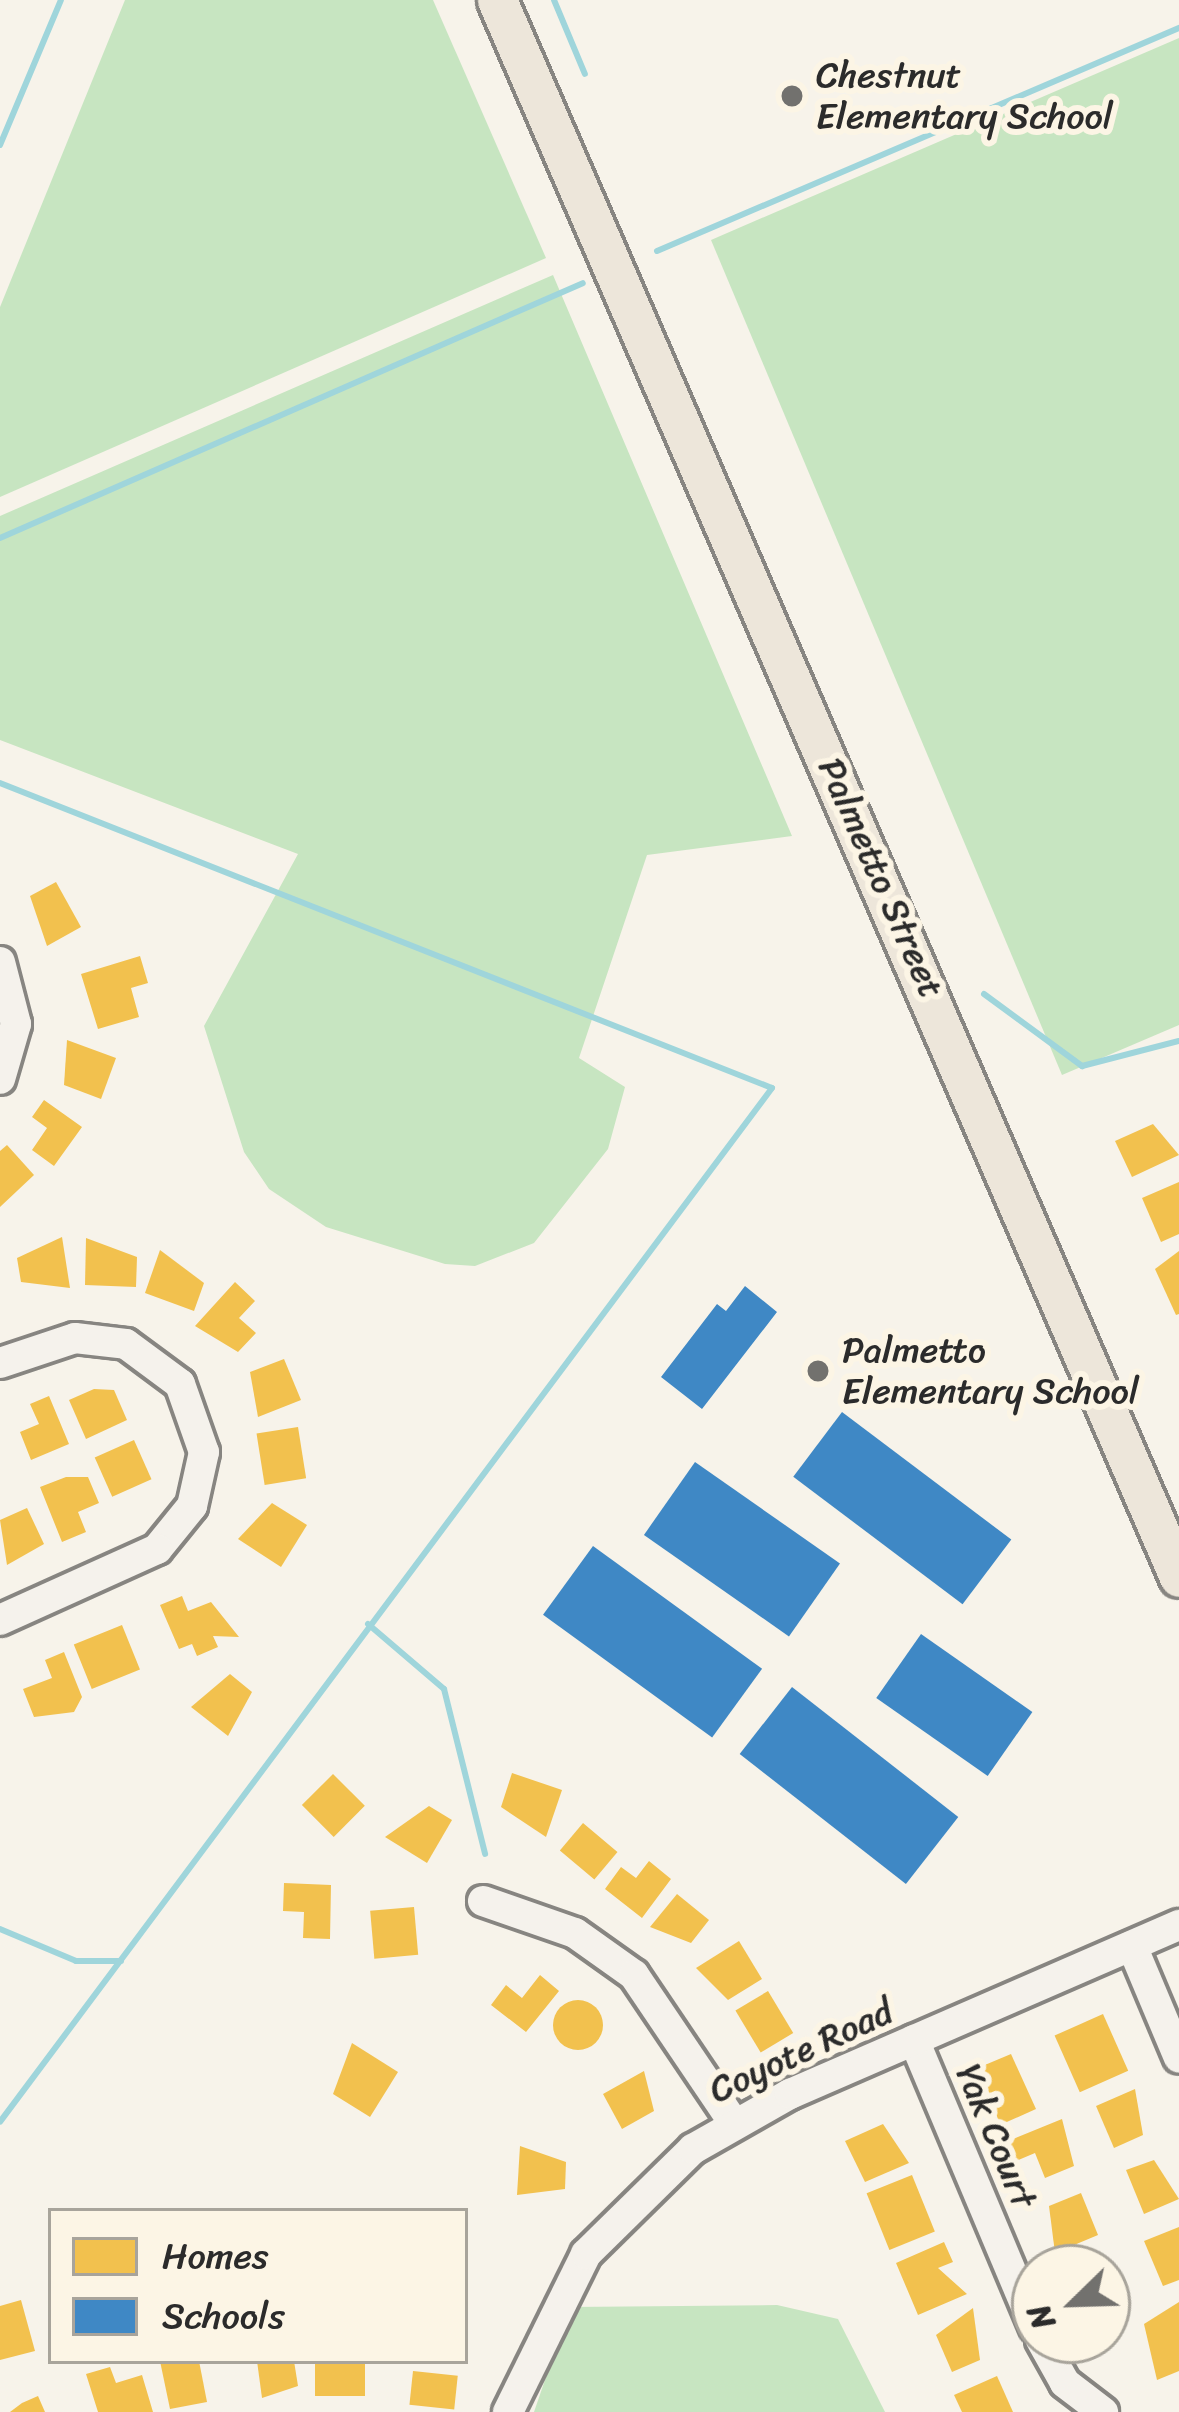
<!DOCTYPE html>
<html>
<head>
<meta charset="utf-8">
<style>
	body { margin:0 }
	#map { position:relative; width:1179px; height:2412px; overflow:hidden; background:#f7f3ea; font-family:Sriracha,sans-serif }
	div>[style] { position:absolute }
	.green>* { inset:0; background:#c7e5c1 }
	.homes>* { inset:0; background:#f2c14e; transform-origin:0 0 }
	.round { border-radius:50% }
	.schools>* { inset:0; background:#3f88c5; transform-origin:0 0 }
	.stream>* { height:6px; margin:-3px; padding:0 3px; transform-origin:3px; border-radius:3px; background:#9fd5db }
	.roads { filter:drop-shadow(3px 0 #878581) drop-shadow(-3px 0 #878581) drop-shadow(0 3px #878581) drop-shadow(0 -3px #878581) }
	.minor>* { height:30px; margin:-15px; padding:0 15px; transform-origin:15px; border-radius:15px; background:#f5f2ec }
	.major>* { height:39px; margin:-19.5px; padding:0 19.5px; transform-origin:19.5px; border-radius:19.5px; background:#ede6da }
	.dots>* { width:33px; height:33px; translate:-50% -50%; box-sizing:border-box; border:6px solid #fcf5e5; border-radius:50% }
	span { translate:-50% -50%; white-space:nowrap; text-align:center; line-height:1.15; -webkit-text-stroke:12px #fcf5e5; paint-order:stroke }
	.poi-label { font-size:36px; color:#2b2b2b }
	.left { translate:0 -50%; text-align:left }
	.street-label { font-size:36px; color:#2b2b2b }
	.legend { position:absolute; left:48px; top:2208px; width:420px; height:156px; box-sizing:border-box; background:#fcf5e5; border:3px solid #a8a49b; margin:0; padding:15px 21px; list-style:none; font-size:36px; color:#2b2b2b }
	.legend li { display:flex; align-items:center; gap:24px; height:60px }
	.legend b { width:60px; border:3px solid #a8a49b }
	.north { position:absolute; left:1011px; top:2244px; width:120px; height:120px; box-sizing:border-box; background:#fcf5e5; border:3px solid #a8a49b; border-radius:50%; rotate:247deg; font-size:33px; font-weight:700; line-height:48px; text-align:center; color:#2b2b2b }
	.north::after { content:''; display:block; margin:auto; width:42px; height:54px; background:#72716e; clip-path:polygon(50% 0,100% 100%,50% 72%,0 100%) }
</style>
</head>
<body>
<div id="map">
	<div class="green">
		<i style="clip-path:polygon(125px 0,433px 0,546px 258px,0 497px,0 307px)"></i>
		<i style="clip-path:polygon(1179px 38px,1179px 1025px,1062px 1075px,711px 240px)"></i>
		<i style="clip-path:polygon(553px 275px,792px 836px,647px 855px,579px 1058px,625px 1087px,608px 1149px,534px 1243px,475px 1266px,445px 1264px,326px 1227px,269px 1189px,244px 1152px,204px 1026px,298px 854px,0 740px,0 516px)"></i>
		<i style="clip-path:polygon(777px 2305px,838px 2319px,885px 2412px,534px 2412px,570px 2307px)"></i>
	</div>
	<div class="homes">
		<i style="clip-path:polygon(56px 882px,81px 927px,47px 946px,30px 896px)"></i>
		<i style="clip-path:polygon(140px 956px,148px 983px,131px 988px,139px 1017px,98px 1029px,81px 974px)"></i>
		<i style="clip-path:polygon(67px 1040px,116px 1058px,101px 1099px,64px 1085px)"></i>
		<i style="clip-path:polygon(44px 1100px,82px 1127px,54px 1166px,32px 1150px,47px 1128px,32px 1117px)"></i>
		<i style="clip-path:polygon(1153px 1124px,1179px 1155px,1132px 1177px,1115px 1141px)"></i>
		<i style="clip-path:polygon(7px 1145px,34px 1175px,0 1207px,0 1151px)"></i>
		<i style="clip-path:polygon(1179px 1182px,1179px 1234px,1161px 1242px,1142px 1198px)"></i>
		<i style="clip-path:polygon(62px 1237px,70px 1288px,21px 1282px,17px 1258px)"></i>
		<i style="clip-path:polygon(86px 1238px,137px 1257px,136px 1287px,85px 1285px)"></i>
		<i style="clip-path:polygon(160px 1250px,204px 1283px,194px 1311px,145px 1293px)"></i>
		<i style="clip-path:polygon(1179px 1251px,1179px 1314px,1176px 1315px,1155px 1269px)"></i>
		<i style="clip-path:polygon(235px 1282px,255px 1301px,239px 1318px,256px 1333px,238px 1352px,195px 1326px)"></i>
		<i style="clip-path:polygon(284px 1359px,301px 1400px,258px 1417px,250px 1372px)"></i>
		<i style="clip-path:polygon(94px 1389px,114px 1390px,127px 1420px,86px 1439px,69px 1400px)"></i>
		<i style="clip-path:polygon(49px 1396px,69px 1444px,31px 1460px,20px 1432px,39px 1424px,30px 1404px)"></i>
		<i style="left:298px;top:1427px;width:52px;height:42px;rotate:81deg"></i>
		<i style="left:134px;top:1440px;width:43px;height:43px;rotate:66deg"></i>
		<i style="clip-path:polygon(66px 1477px,88px 1477px,99px 1503px,78px 1512px,86px 1532px,62px 1542px,40px 1487px)"></i>
		<i style="clip-path:polygon(272px 1503px,307px 1525px,281px 1567px,238px 1539px)"></i>
		<i style="clip-path:polygon(27px 1508px,44px 1544px,7px 1565px,0 1520px)"></i>
		<i style="clip-path:polygon(182px 1596px,188px 1611px,211px 1602px,239px 1637px,213px 1636px,218px 1647px,197px 1656px,192px 1644px,179px 1649px,160px 1605px)"></i>
		<i style="left:122px;top:1625px;width:48px;height:52px;rotate:68deg"></i>
		<i style="clip-path:polygon(64px 1652px,82px 1697px,74px 1712px,34px 1717px,23px 1689px,52px 1678px,45px 1660px)"></i>
		<i style="clip-path:polygon(230px 1674px,252px 1692px,228px 1736px,191px 1707px)"></i>
		<i style="clip-path:polygon(512px 1773px,562px 1790px,546px 1837px,501px 1807px)"></i>
		<i style="left:333px;top:1774px;width:45px;height:44px;rotate:45deg"></i>
		<i style="clip-path:polygon(429px 1806px,452px 1820px,427px 1863px,385px 1837px)"></i>
		<i style="left:583px;top:1823px;width:45px;height:36px;rotate:40deg"></i>
		<i style="clip-path:polygon(649px 1861px,671px 1879px,642px 1918px,605px 1889px,621px 1867px,636px 1878px)"></i>
		<i style="clip-path:polygon(284px 1883px,331px 1885px,330px 1939px,303px 1938px,304px 1912px,283px 1911px)"></i>
		<i style="clip-path:polygon(677px 1894px,709px 1920px,691px 1943px,650px 1927px)"></i>
		<i style="left:414px;top:1907px;width:48px;height:44px;rotate:85deg"></i>
		<i style="clip-path:polygon(739px 1941px,762px 1979px,728px 2000px,696px 1968px)"></i>
		<i style="clip-path:polygon(540px 1975px,559px 1991px,526px 2032px,491px 2005px,506px 1985px,522px 1998px)"></i>
		<i style="left:768px;top:1991px;width:49px;height:38px;rotate:59deg"></i>
		<i class="round" style="left:553px;top:2000px;width:50px;height:50px"></i>
		<i style="left:1103px;top:2014px;width:62px;height:53px;rotate:66deg"></i>
		<i style="clip-path:polygon(352px 2043px,398px 2072px,370px 2117px,333px 2094px)"></i>
		<i style="clip-path:polygon(1011px 2054px,1036px 2109px,1000px 2125px,980px 2067px)"></i>
		<i style="clip-path:polygon(644px 2071px,654px 2111px,622px 2129px,603px 2094px)"></i>
		<i style="clip-path:polygon(1135px 2089px,1143px 2135px,1114px 2148px,1096px 2106px)"></i>
		<i style="clip-path:polygon(1062px 2119px,1074px 2166px,1045px 2178px,1035px 2153px,1016px 2161px,1008px 2141px)"></i>
		<i style="clip-path:polygon(883px 2124px,909px 2163px,865px 2182px,845px 2141px)"></i>
		<i style="clip-path:polygon(520px 2146px,566px 2162px,565px 2189px,517px 2195px)"></i>
		<i style="clip-path:polygon(1154px 2160px,1179px 2199px,1144px 2214px,1126px 2170px)"></i>
		<i style="left:912px;top:2175px;width:61px;height:49px;rotate:68deg"></i>
		<i style="clip-path:polygon(1081px 2193px,1098px 2235px,1055px 2253px,1049px 2206px)"></i>
		<i style="clip-path:polygon(1179px 2227px,1179px 2280px,1163px 2286px,1144px 2241px)"></i>
		<i style="clip-path:polygon(944px 2242px,953px 2262px,938px 2268px,967px 2294px,918px 2315px,896px 2263px)"></i>
		<i style="clip-path:polygon(1106px 2258px,1125px 2303px,1107px 2311px,1107px 2268px,1082px 2268px)"></i>
		<i style="clip-path:polygon(21px 2300px,35px 2351px,0 2360px,0 2306px)"></i>
		<i style="clip-path:polygon(1179px 2302px,1179px 2371px,1157px 2380px,1144px 2324px)"></i>
		<i style="clip-path:polygon(973px 2308px,980px 2360px,952px 2372px,936px 2335px)"></i>
		<i style="clip-path:polygon(160px 2361px,199px 2361px,207px 2402px,170px 2409px)"></i>
		<i style="clip-path:polygon(257px 2361px,294px 2361px,298px 2386px,262px 2398px)"></i>
		<i style="left:315px;top:2361px;width:50px;height:35px"></i>
		<i style="clip-path:polygon(110px 2367px,116px 2383px,142px 2375px,153px 2412px,98px 2412px,86px 2374px)"></i>
		<i style="left:413px;top:2371px;width:45px;height:34px;rotate:6deg"></i>
		<i style="clip-path:polygon(997px 2376px,1013px 2412px,962px 2412px,954px 2395px)"></i>
		<i style="clip-path:polygon(38px 2396px,45px 2412px,10px 2412px,22px 2403px)"></i>
	</div>
	<div class="schools">
		<i style="clip-path:polygon(745px 1286px,777px 1312px,702px 1409px,661px 1377px,717px 1304px,726px 1311px)"></i>
		<i style="left:842px;top:1412px;width:212px;height:81px;rotate:37deg"></i>
		<i style="left:695px;top:1462px;width:177px;height:89px;rotate:35deg"></i>
		<i style="left:593px;top:1546px;width:209px;height:85px;rotate:36deg"></i>
		<i style="left:921px;top:1634px;width:136px;height:78px;rotate:35deg"></i>
		<i style="left:792px;top:1687px;width:211px;height:85px;rotate:38deg"></i>
	</div>
	<div class="stream">
		<i style="left:554px;top:0;width:80px;rotate:67.3deg"></i>
		<i style="left:0;top:145px;width:157px;rotate:-67.2deg"></i>
		<i style="left:657px;top:251px;width:568px;rotate:-23.13deg"></i>
		<i style="left:0;top:538px;width:636px;rotate:-23.62deg"></i>
		<i style="left:0;top:783px;width:830px;rotate:21.56deg"></i>
		<i style="left:772px;top:1088px;width:1290px;rotate:126.75deg"></i>
		<i style="left:984px;top:994px;width:122px;rotate:36.3deg"></i>
		<i style="left:1082px;top:1066px;width:100px;rotate:-14.5deg"></i>
		<i style="left:368px;top:1624px;width:100px;rotate:40.5deg"></i>
		<i style="left:444px;top:1689px;width:170px;rotate:76deg"></i>
		<i style="left:0;top:1929px;width:82px;rotate:22.8deg"></i>
		<i style="left:76px;top:1961px;width:45px"></i>
	</div>
	<div class="roads">
		<div class="minor">
			<i style="left:0;top:962px;width:64px;rotate:75.5deg"></i>
			<i style="left:16px;top:1024px;width:57px;rotate:106.2deg"></i>
			<i style="left:0;top:1363px;width:79px;rotate:-18.4deg"></i>
			<i style="left:75px;top:1338px;width:51px;rotate:6.7deg"></i>
			<i style="left:126px;top:1344px;width:67px;rotate:36.5deg"></i>
			<i style="left:180px;top:1384px;width:72px;rotate:70.6deg"></i>
			<i style="left:204px;top:1452px;width:55px;rotate:102.5deg"></i>
			<i style="left:192px;top:1506px;width:55px;rotate:129.1deg"></i>
			<i style="left:157px;top:1549px;width:172px;rotate:155.7deg"></i>
			<i style="left:483px;top:1901px;width:97px;rotate:19.2deg"></i>
			<i style="left:575px;top:1933px;width:72px;rotate:35.4deg"></i>
			<i style="left:634px;top:1975px;width:179px;rotate:56deg"></i>
			<i style="left:1132px;top:1946px;width:121px;rotate:67.2deg"></i>
			<i style="left:914px;top:2040px;width:312px;rotate:67.2deg"></i>
			<i style="left:1041px;top:2340px;width:49px;rotate:60.8deg"></i>
			<i style="left:1065px;top:2383px;width:48px;rotate:37.3deg"></i>
			<i style="left:508px;top:2412px;width:176px;rotate:-63.7deg"></i>
			<i style="left:586px;top:2254px;width:150px;rotate:-44.5deg"></i>
			<i style="left:693px;top:2149px;width:112px;rotate:-29.6deg"></i>
			<i style="left:790px;top:2094px;width:424px;rotate:-23.5deg"></i>
		</div>
		<div class="major">
			<i style="left:497px;top:0;width:1718px;rotate:66.61deg"></i>
		</div>
	</div>
	<div class="dots">
		<i style="left:792px;top:96px;background:#72716e"></i>
		<i style="left:818px;top:1371px;background:#72716e"></i>
	</div>
	<div class="poi-label">
		<span class="left" style="left:816px;top:96px">Chestnut<br>Elementary School</span>
		<span class="left" style="left:842px;top:1371px">Palmetto<br>Elementary School</span>
	</div>
	<div class="street-label">
		<span style="left:881px;top:878px;rotate:66deg">Palmetto Street</span>
		<span style="left:801px;top:2051px;rotate:-25deg">Coyote Road</span>
		<span style="left:996px;top:2136px;rotate:67deg">Yak Court</span>
	</div>
	<ul class="legend">
	<li><b style="height:33px;background:#f2c14e"></b>Homes</li>
	<li><b style="height:33px;background:#3f88c5"></b>Schools</li>
	</ul>
	<div class="north">N</div>
</div>
</body>
</html>
